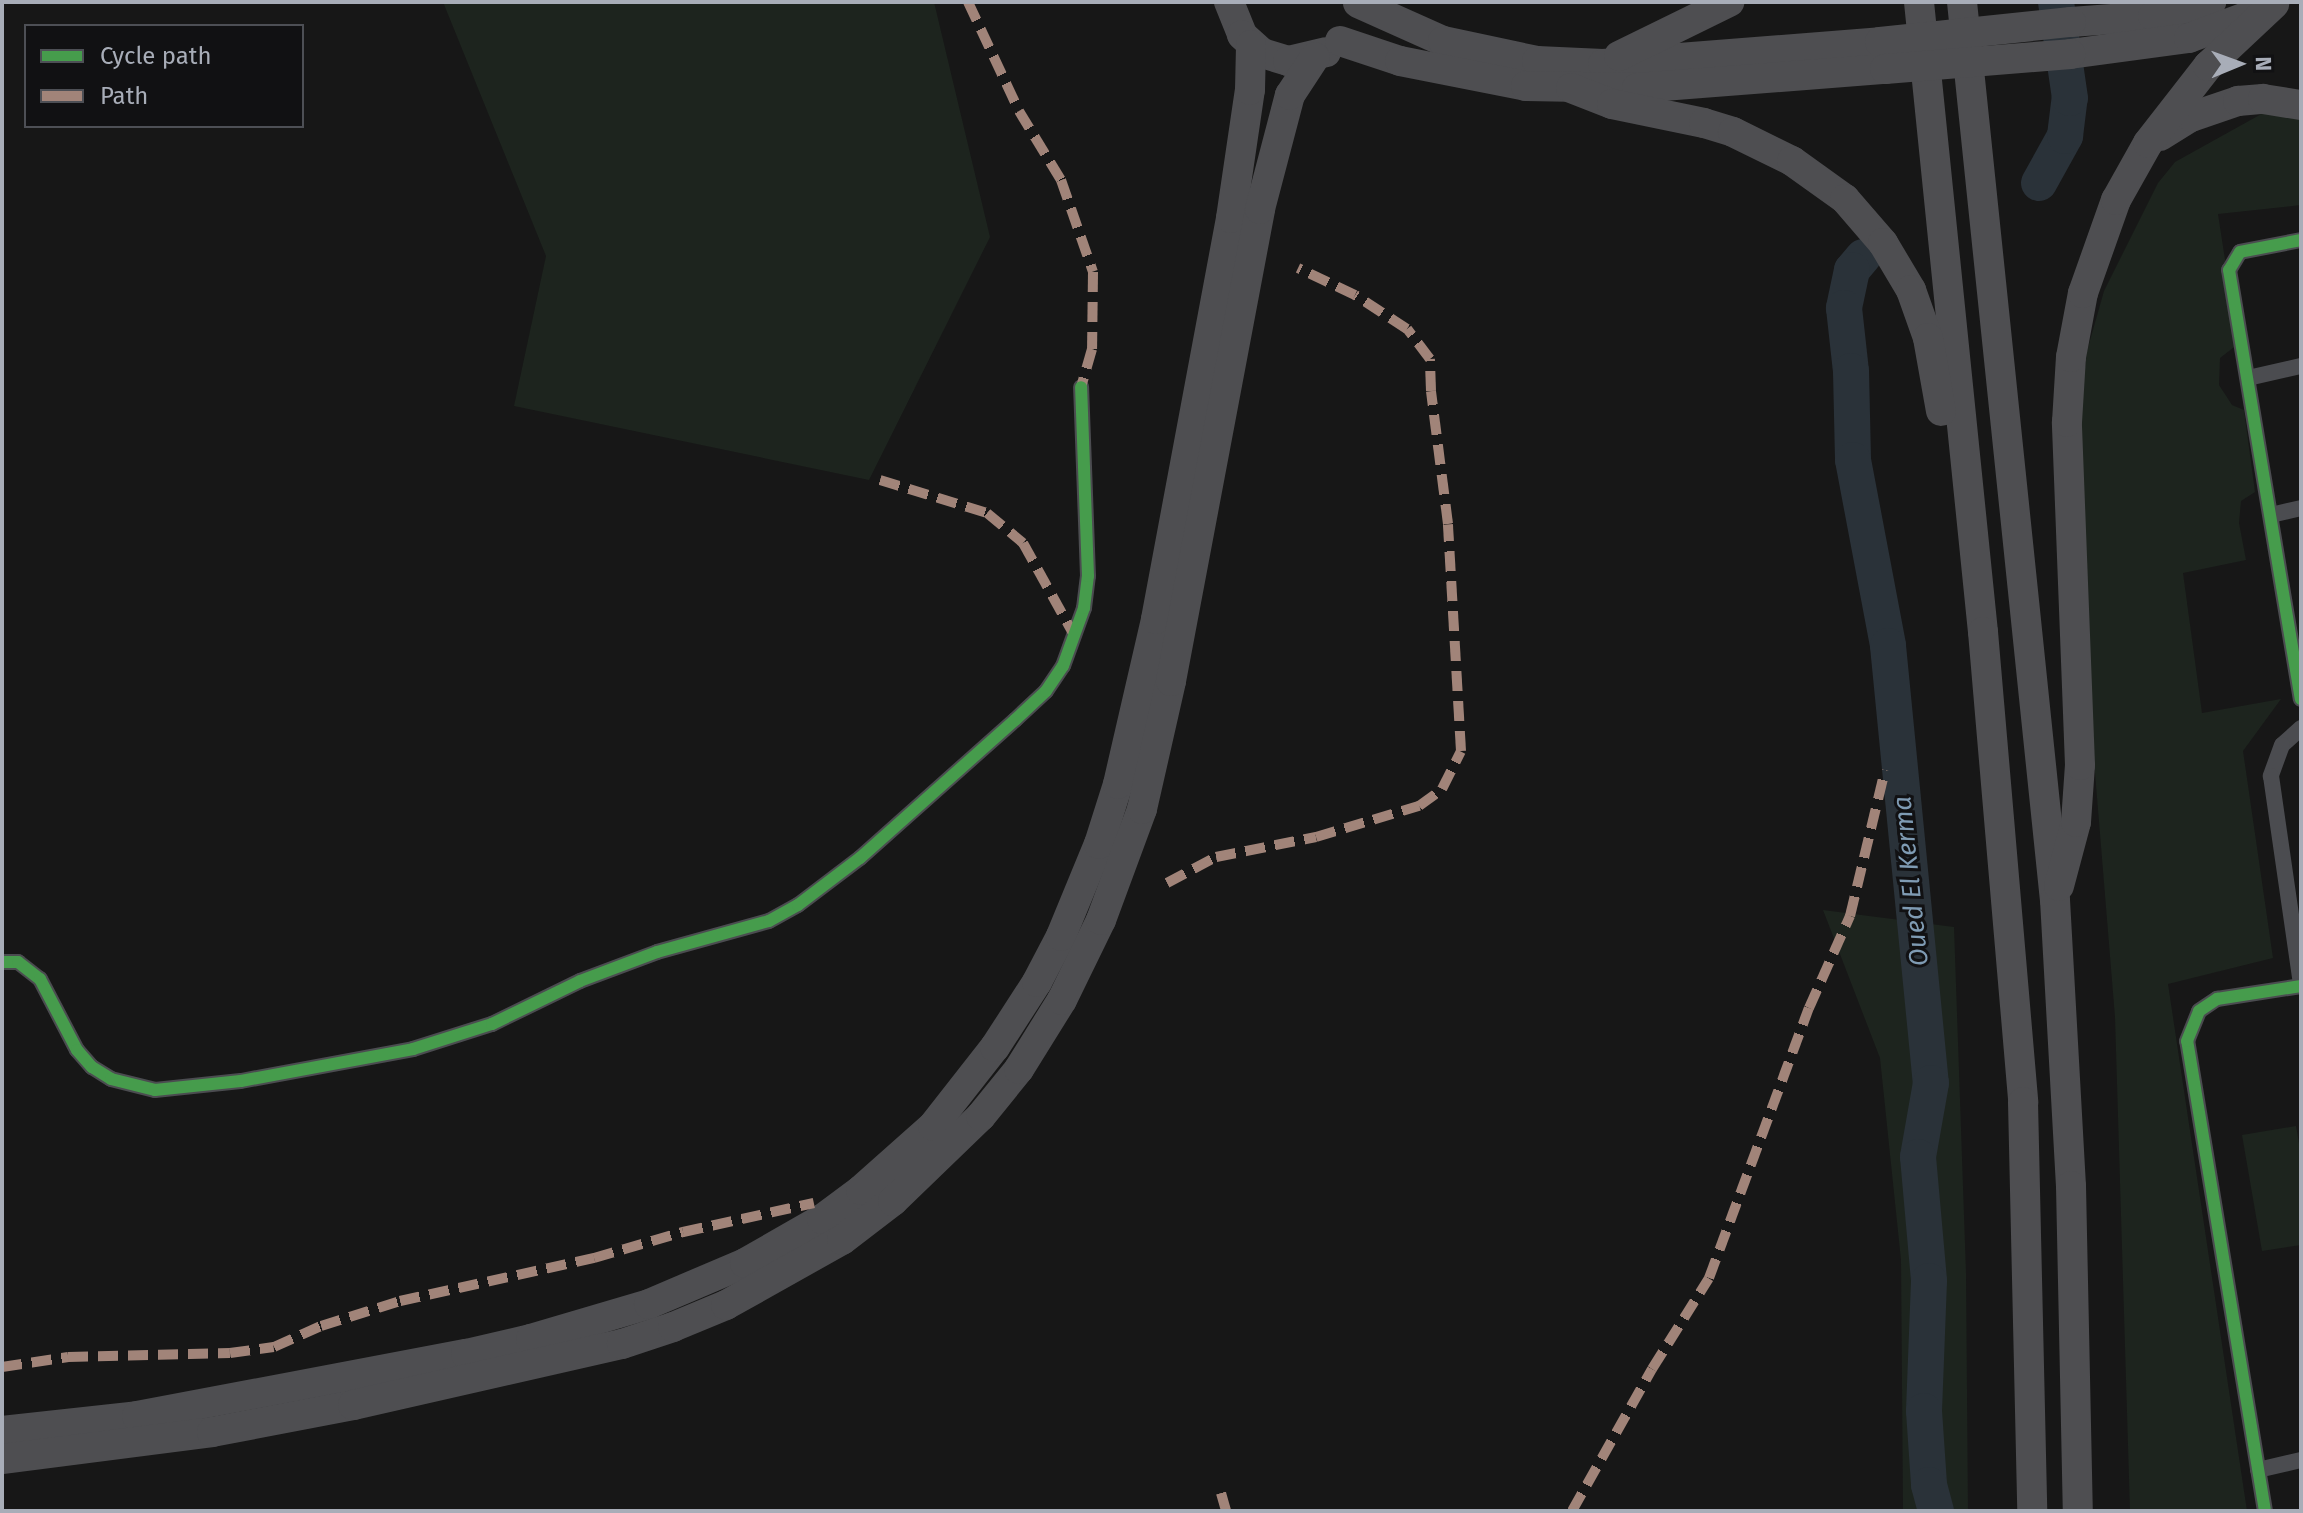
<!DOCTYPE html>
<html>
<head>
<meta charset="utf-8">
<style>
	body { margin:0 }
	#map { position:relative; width:2303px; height:1513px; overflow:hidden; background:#171717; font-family:"Fira Sans",sans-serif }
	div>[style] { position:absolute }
	.green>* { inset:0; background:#1d241e }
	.river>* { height:36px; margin:-18px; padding:0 18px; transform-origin:18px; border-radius:18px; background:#2a3239 }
	.street>* { height:16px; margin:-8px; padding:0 8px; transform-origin:8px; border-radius:8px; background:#4b4c50 }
	.highway>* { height:30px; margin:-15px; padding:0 15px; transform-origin:15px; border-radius:15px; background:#4e4e51 }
	.highway-bridge>* { height:30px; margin:-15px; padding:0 15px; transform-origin:15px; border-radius:15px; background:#4e4e51 }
	.quiet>* { height:10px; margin-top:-5px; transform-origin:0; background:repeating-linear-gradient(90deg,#a18479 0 20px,transparent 0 30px) }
	.cycleway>* { height:12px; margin:-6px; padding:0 6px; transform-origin:6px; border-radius:6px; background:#469c4c }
	span { translate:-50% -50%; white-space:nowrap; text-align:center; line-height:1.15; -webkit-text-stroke:6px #111113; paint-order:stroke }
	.water-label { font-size:26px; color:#7f9bb3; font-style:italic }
	.frame { position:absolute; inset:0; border:4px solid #a8adb8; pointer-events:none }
	.legend { position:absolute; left:24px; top:24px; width:280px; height:104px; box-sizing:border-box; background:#111113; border:2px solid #4d4f55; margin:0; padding:10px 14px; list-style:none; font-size:24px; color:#a8adb8 }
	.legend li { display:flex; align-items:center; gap:16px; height:40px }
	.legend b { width:40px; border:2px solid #4d4f55 }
	.north { position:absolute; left:2199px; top:24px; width:80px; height:80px; -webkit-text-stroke:6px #111113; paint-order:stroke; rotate:89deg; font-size:22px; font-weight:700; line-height:32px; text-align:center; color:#a8adb8 }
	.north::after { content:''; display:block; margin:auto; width:28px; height:36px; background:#a8adb8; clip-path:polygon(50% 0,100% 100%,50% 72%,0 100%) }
</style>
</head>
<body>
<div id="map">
	<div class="green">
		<i style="clip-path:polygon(443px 2px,934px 2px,990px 237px,869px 480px,514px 406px,546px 256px)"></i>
		<i style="clip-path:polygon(2274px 107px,2301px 117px,2301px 205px,2218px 214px,2238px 344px,2220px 358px,2219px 385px,2232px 405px,2244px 410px,2255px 492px,2241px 501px,2239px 523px,2246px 560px,2183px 573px,2202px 713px,2281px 699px,2243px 751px,2273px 958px,2168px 984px,2247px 1511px,2130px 1511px,2115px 1017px,2079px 577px,2076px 438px,2087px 351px,2104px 291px,2158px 183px,2175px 162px)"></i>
		<i style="clip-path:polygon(1823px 910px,1954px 927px,1966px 1273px,1968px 1511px,1903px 1511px,1901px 1260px,1880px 1058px)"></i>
		<i style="clip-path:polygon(2296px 1126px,2301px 1155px,2301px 1245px,2262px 1251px,2242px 1135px)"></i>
	</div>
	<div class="river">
		<i style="left:2039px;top:183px;width:54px;rotate:-61deg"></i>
		<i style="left:2065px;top:136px;width:38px;rotate:-83deg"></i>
		<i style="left:2070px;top:98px;width:97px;rotate:-98.3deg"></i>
		<i style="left:1863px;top:257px;width:17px;rotate:130deg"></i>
		<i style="left:1852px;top:270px;width:39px;rotate:102deg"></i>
		<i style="left:1844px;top:308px;width:63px;rotate:83.7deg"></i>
		<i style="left:1851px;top:371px;width:89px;rotate:88.7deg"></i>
		<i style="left:1853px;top:460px;width:189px;rotate:79.3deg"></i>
		<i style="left:1888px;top:646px;width:439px;rotate:84.4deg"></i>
		<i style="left:1931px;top:1083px;width:75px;rotate:100deg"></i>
		<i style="left:1918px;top:1157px;width:124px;rotate:84.9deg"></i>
		<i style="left:1929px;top:1281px;width:130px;rotate:92.2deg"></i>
		<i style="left:1924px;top:1411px;width:74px;rotate:86.1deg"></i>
		<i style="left:1929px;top:1485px;width:27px;rotate:75deg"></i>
	</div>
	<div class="street">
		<i style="left:2301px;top:240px;width:62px;rotate:168.9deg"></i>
		<i style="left:2240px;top:252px;width:21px;rotate:121deg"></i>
		<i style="left:2229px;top:270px;width:435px;rotate:80.5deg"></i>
		<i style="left:2248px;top:378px;width:54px;rotate:-12.8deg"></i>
		<i style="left:2271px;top:515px;width:31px;rotate:-13deg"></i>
		<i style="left:2301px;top:728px;width:25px;rotate:138deg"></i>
		<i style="left:2282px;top:745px;width:33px;rotate:110deg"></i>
		<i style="left:2271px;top:776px;width:209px;rotate:81.8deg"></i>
		<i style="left:2px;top:962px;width:16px"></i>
		<i style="left:18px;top:962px;width:28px;rotate:38deg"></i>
		<i style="left:40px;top:979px;width:80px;rotate:62.5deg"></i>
		<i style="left:77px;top:1050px;width:23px;rotate:49deg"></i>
		<i style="left:92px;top:1067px;width:22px;rotate:32deg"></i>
		<i style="left:111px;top:1079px;width:45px;rotate:14deg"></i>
		<i style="left:155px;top:1090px;width:86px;rotate:-6deg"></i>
		<i style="left:241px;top:1081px;width:175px;rotate:-10.5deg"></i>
		<i style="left:413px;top:1049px;width:83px;rotate:-17.6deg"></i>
		<i style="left:492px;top:1024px;width:98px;rotate:-26deg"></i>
		<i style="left:580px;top:981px;width:82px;rotate:-20.6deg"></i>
		<i style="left:657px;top:952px;width:116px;rotate:-15.5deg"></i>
		<i style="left:769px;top:921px;width:33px;rotate:-29deg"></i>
		<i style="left:798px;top:905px;width:78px;rotate:-37.2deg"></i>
		<i style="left:860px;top:858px;width:208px;rotate:-41.7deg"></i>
		<i style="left:1015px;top:720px;width:42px;rotate:-43.1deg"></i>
		<i style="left:1046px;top:691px;width:30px;rotate:-56deg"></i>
		<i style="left:1063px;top:666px;width:62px;rotate:-70.1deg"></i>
		<i style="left:1084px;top:608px;width:32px;rotate:-83deg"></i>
		<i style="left:1088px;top:576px;width:189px;rotate:-92.1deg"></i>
		<i style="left:2258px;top:1470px;width:44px;rotate:-13.1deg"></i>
		<i style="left:2265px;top:1511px;width:476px;rotate:-99.4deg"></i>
		<i style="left:2187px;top:1041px;width:32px;rotate:-68deg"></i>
		<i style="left:2199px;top:1011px;width:22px;rotate:-34deg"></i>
		<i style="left:2217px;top:999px;width:85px;rotate:-8.8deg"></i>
	</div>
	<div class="highway">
		<i style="left:1229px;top:2px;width:35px;rotate:68deg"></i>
		<i style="left:1242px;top:35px;width:27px;rotate:42deg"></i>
		<i style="left:1262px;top:53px;width:27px;rotate:17deg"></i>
		<i style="left:1288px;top:61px;width:39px;rotate:-13deg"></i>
		<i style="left:1919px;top:2px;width:633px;rotate:84.2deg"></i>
		<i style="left:1983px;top:632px;width:472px;rotate:85.1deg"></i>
		<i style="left:2023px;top:1102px;width:409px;rotate:88.7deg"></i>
		<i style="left:1962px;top:2px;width:903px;rotate:84.09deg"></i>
		<i style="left:2055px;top:900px;width:286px;rotate:86.8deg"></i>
		<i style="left:2071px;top:1186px;width:325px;rotate:88.8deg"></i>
		<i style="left:1358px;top:3px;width:93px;rotate:24.1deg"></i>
		<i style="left:1443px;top:41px;width:96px;rotate:12deg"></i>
		<i style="left:1537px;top:61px;width:66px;rotate:2.6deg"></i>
		<i style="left:1603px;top:64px;width:278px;rotate:-4.5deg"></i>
		<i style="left:2071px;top:22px;width:82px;rotate:-4.2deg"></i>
		<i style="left:2153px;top:16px;width:60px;rotate:-13.6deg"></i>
		<i style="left:1340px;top:41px;width:63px;rotate:18.4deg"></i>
		<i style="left:1400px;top:61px;width:128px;rotate:11.2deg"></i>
		<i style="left:1526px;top:86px;width:111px;rotate:1deg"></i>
		<i style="left:1637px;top:88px;width:249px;rotate:-4.4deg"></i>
		<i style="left:2070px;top:54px;width:120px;rotate:-7.7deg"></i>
		<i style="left:2189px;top:38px;width:66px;rotate:-20.4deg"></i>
		<i style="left:1619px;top:56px;width:123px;rotate:-26.1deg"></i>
		<i style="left:1571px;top:88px;width:44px;rotate:21.3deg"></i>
		<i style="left:1612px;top:104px;width:94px;rotate:11.7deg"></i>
		<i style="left:1704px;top:123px;width:30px;rotate:17deg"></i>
		<i style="left:1733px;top:132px;width:66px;rotate:26.2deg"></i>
		<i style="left:1792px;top:161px;width:65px;rotate:35.6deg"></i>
		<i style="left:1845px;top:199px;width:58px;rotate:49.2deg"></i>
		<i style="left:1883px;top:243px;width:55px;rotate:59.2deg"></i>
		<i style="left:1911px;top:290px;width:51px;rotate:70.5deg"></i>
		<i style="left:1928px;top:338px;width:74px;rotate:79.9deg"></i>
		<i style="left:2160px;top:136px;width:36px;rotate:-32deg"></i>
		<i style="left:2191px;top:117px;width:50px;rotate:-18.8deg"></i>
		<i style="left:2238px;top:101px;width:25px;rotate:-5deg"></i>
		<i style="left:2263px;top:99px;width:38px;rotate:9deg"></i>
		<i style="left:2059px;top:886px;width:66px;rotate:-75.1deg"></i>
		<i style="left:2076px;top:822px;width:57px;rotate:-86deg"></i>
		<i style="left:2080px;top:765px;width:343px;rotate:-92.2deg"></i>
		<i style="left:2067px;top:422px;width:65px;rotate:-86.5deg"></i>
		<i style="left:2071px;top:357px;width:65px;rotate:-79.4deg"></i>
		<i style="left:2083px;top:293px;width:99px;rotate:-70.5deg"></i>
		<i style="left:2116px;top:200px;width:65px;rotate:-60.7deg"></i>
		<i style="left:2148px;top:143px;width:98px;rotate:-52.1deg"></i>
		<i style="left:2208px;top:66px;width:91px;rotate:-43.2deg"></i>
		<i style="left:2px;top:1431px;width:136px;rotate:-6.3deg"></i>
		<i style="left:137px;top:1416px;width:335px;rotate:-10.7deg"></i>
		<i style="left:466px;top:1354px;width:67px;rotate:-13deg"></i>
		<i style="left:531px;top:1339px;width:123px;rotate:-16.5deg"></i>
		<i style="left:649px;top:1304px;width:104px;rotate:-23.1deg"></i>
		<i style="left:745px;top:1263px;width:89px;rotate:-29.7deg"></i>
		<i style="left:822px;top:1219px;width:49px;rotate:-36.6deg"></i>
		<i style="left:861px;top:1190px;width:96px;rotate:-41.6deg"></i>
		<i style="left:933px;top:1126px;width:100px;rotate:-51.9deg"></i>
		<i style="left:995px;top:1047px;width:77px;rotate:-57.1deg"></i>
		<i style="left:1037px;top:982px;width:52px;rotate:-62.4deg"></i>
		<i style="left:1061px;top:936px;width:100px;rotate:-67.6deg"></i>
		<i style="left:1099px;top:844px;width:63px;rotate:-72.4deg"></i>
		<i style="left:1118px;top:784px;width:169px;rotate:-77deg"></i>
		<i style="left:1156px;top:619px;width:408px;rotate:-79.4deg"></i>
		<i style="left:1231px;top:218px;width:129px;rotate:-81.6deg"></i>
		<i style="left:1250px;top:90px;width:45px;rotate:-88.7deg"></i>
		<i style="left:2px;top:1459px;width:212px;rotate:-7.3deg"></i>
		<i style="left:212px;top:1432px;width:144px;rotate:-10.8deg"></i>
		<i style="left:353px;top:1405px;width:276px;rotate:-12.8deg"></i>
		<i style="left:622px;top:1344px;width:54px;rotate:-18.4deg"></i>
		<i style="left:673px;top:1327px;width:57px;rotate:-22.5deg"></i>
		<i style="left:726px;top:1305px;width:133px;rotate:-29.3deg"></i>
		<i style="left:842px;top:1240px;width:64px;rotate:-37.4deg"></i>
		<i style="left:893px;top:1201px;width:122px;rotate:-44deg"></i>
		<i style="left:981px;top:1116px;width:60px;rotate:-51deg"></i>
		<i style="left:1019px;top:1069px;width:81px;rotate:-58.1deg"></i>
		<i style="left:1062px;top:1000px;width:89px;rotate:-64deg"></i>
		<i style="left:1101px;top:920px;width:118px;rotate:-69.7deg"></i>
		<i style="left:1142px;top:809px;width:131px;rotate:-77.2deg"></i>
		<i style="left:1171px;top:681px;width:480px;rotate:-79.3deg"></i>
		<i style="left:1260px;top:209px;width:118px;rotate:-75.3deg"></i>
		<i style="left:1290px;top:95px;width:45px;rotate:-56.7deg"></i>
	</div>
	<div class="highway-bridge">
		<i style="left:1880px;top:42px;width:192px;rotate:-6deg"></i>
		<i style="left:1885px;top:69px;width:186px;rotate:-4.6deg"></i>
	</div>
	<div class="quiet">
		<i style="left:968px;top:2px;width:120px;rotate:64.9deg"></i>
		<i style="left:1019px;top:111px;width:81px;rotate:58.7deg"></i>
		<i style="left:1061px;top:180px;width:97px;rotate:70.8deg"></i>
		<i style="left:1093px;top:272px;width:77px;rotate:90.7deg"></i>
		<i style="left:1092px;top:349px;width:40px;rotate:106deg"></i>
		<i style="left:880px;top:480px;width:112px;rotate:17.1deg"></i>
		<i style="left:987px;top:513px;width:47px;rotate:39.8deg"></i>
		<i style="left:1023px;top:543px;width:105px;rotate:61deg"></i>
		<i style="left:1167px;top:883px;width:55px;rotate:-28deg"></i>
		<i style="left:1216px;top:857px;width:102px;rotate:-11.3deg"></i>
		<i style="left:1316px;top:837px;width:108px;rotate:-16.8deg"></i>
		<i style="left:1419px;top:806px;width:29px;rotate:-36deg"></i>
		<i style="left:1442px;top:789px;width:42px;rotate:-63.4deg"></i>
		<i style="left:1461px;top:751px;width:227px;rotate:-93.3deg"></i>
		<i style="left:1448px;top:524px;width:134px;rotate:-97.3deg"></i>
		<i style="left:1431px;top:391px;width:32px;rotate:-92deg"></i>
		<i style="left:1430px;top:359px;width:38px;rotate:-127deg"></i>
		<i style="left:1407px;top:329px;width:62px;rotate:-146.8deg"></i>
		<i style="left:1355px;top:295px;width:63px;rotate:-154.7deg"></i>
		<i style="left:2px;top:1367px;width:67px;rotate:-8.6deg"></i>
		<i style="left:68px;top:1357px;width:162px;rotate:-1.4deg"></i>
		<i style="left:230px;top:1353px;width:44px;rotate:-7.8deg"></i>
		<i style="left:274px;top:1347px;width:51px;rotate:-24.1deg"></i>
		<i style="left:321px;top:1326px;width:83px;rotate:-17.6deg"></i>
		<i style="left:400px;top:1301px;width:199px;rotate:-12.5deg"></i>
		<i style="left:594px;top:1258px;width:93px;rotate:-16.3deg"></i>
		<i style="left:683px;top:1232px;width:134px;rotate:-12.5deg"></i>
		<i style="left:1221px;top:1493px;width:19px;rotate:74deg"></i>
		<i style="left:1572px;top:1511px;width:163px;rotate:-60.6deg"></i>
		<i style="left:1652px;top:1369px;width:107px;rotate:-57.9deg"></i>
		<i style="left:1709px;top:1278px;width:288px;rotate:-69.7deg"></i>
		<i style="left:1809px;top:1008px;width:101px;rotate:-66deg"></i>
		<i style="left:1850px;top:916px;width:150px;rotate:-76.5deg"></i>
	</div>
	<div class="cycleway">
		<i style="left:2301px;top:240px;width:62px;rotate:168.9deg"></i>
		<i style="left:2240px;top:252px;width:21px;rotate:121deg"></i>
		<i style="left:2229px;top:270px;width:435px;rotate:80.5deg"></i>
		<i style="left:2px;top:962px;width:16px"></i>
		<i style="left:18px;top:962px;width:28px;rotate:38deg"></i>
		<i style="left:40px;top:979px;width:80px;rotate:62.5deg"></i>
		<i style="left:77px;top:1050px;width:23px;rotate:49deg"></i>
		<i style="left:92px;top:1067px;width:22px;rotate:32deg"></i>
		<i style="left:111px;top:1079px;width:45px;rotate:14deg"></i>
		<i style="left:155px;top:1090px;width:86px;rotate:-6deg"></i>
		<i style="left:241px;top:1081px;width:175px;rotate:-10.5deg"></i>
		<i style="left:413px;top:1049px;width:83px;rotate:-17.6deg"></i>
		<i style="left:492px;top:1024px;width:98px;rotate:-26deg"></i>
		<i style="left:580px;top:981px;width:82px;rotate:-20.6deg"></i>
		<i style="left:657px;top:952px;width:116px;rotate:-15.5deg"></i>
		<i style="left:769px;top:921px;width:33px;rotate:-29deg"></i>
		<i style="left:798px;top:905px;width:78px;rotate:-37.2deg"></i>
		<i style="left:860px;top:858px;width:208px;rotate:-41.7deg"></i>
		<i style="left:1015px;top:720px;width:42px;rotate:-43.1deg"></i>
		<i style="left:1046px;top:691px;width:30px;rotate:-56deg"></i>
		<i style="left:1063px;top:666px;width:62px;rotate:-70.1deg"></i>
		<i style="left:1084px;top:608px;width:32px;rotate:-83deg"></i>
		<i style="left:1088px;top:576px;width:189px;rotate:-92.1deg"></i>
		<i style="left:2265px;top:1511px;width:476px;rotate:-99.4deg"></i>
		<i style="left:2187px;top:1041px;width:32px;rotate:-68deg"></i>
		<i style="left:2199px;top:1011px;width:22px;rotate:-34deg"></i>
		<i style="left:2217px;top:999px;width:85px;rotate:-8.8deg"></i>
	</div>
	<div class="water-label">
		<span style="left:1911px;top:881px;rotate:-96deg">Oued El Kerma</span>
	</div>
	<div class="frame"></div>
	<ul class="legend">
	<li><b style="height:10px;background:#469c4c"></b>Cycle path</li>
	<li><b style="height:10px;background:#a18479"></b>Path</li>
	</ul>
	<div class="north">N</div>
</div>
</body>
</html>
